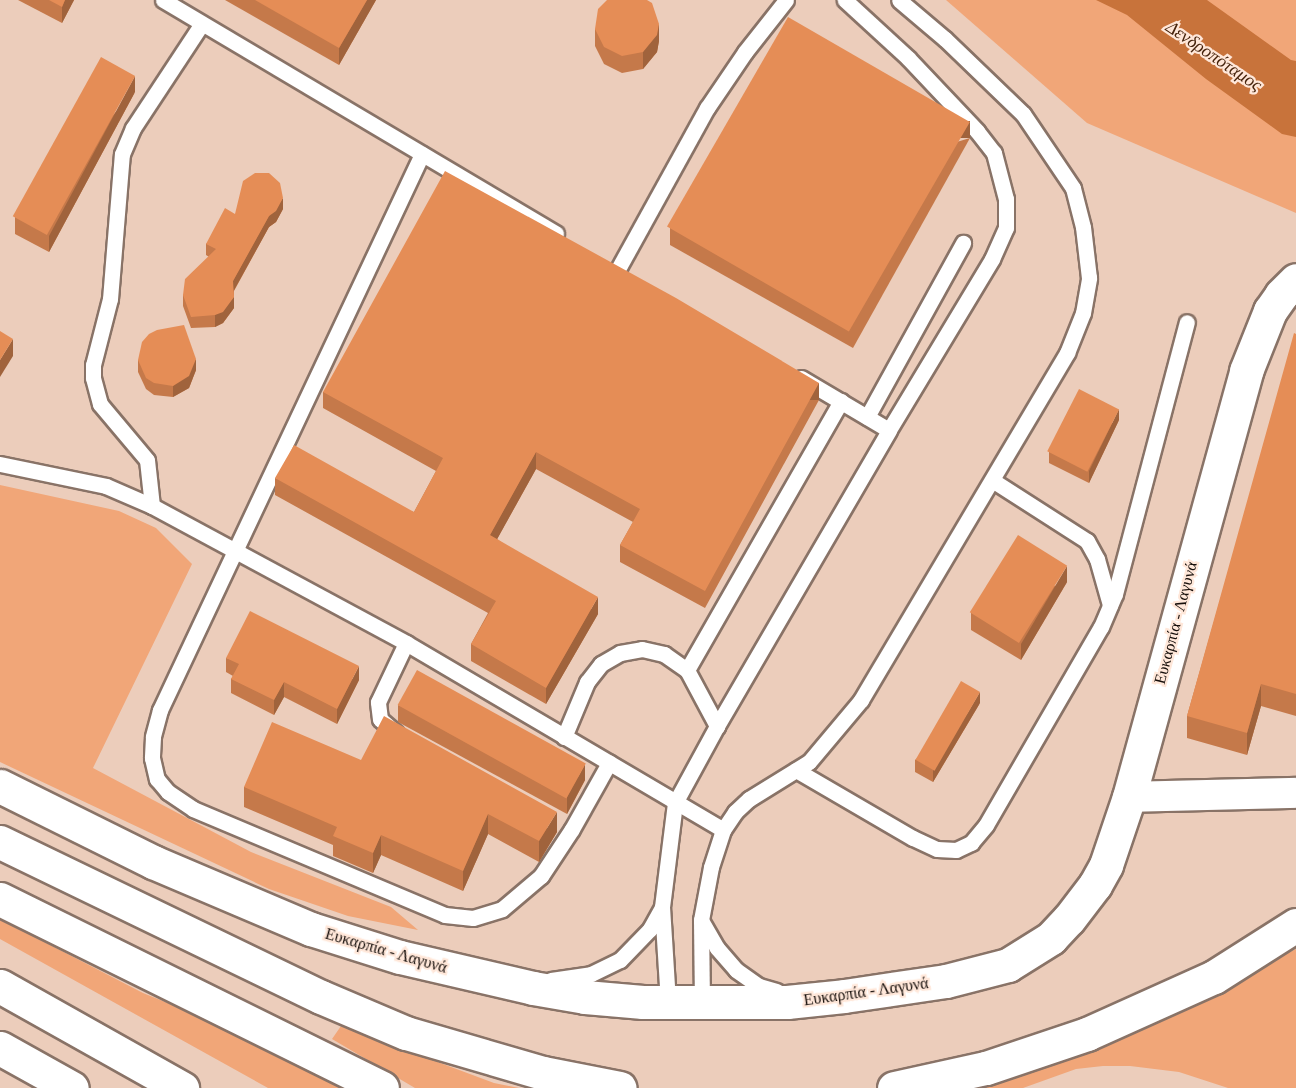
<!DOCTYPE html>
<html>
<head>
<meta charset="utf-8">
<style>
	body { margin:0 }
	#map { position:relative; width:1296px; height:1088px; overflow:hidden; background:#f1dacc; font-family:Georgia,serif }
	div>[style] { position:absolute }
	.built>* { inset:0; background:#eccdbb; transform-origin:0 0 }
	.green>* { inset:0; background:#f1a678 }
	.water>* { inset:0; background:#c8733b }
	.roads { filter:drop-shadow(2px 0 #897367) drop-shadow(-2px 0 #897367) drop-shadow(0 2px #897367) drop-shadow(0 -2px #897367) }
	.lane>* { height:15px; margin:-7.5px; padding:0 7.5px; transform-origin:7.5px; border-radius:7.5px; background:#fff }
	.street>* { height:30px; margin:-15px; padding:0 15px; transform-origin:15px; border-radius:15px; background:#fff }
	.secondary>* { height:33px; margin:-16.5px; padding:0 16.5px; transform-origin:16.5px; border-radius:16.5px; background:#fff }
	.highway>* { height:33px; margin:-16.5px; padding:0 16.5px; transform-origin:16.5px; border-radius:16.5px; background:#fff }
	.wall>* { inset:0; background:#c5794a }
	.shaded-wall>* { inset:0; background:#a0633c; transform-origin:0 0 }
	.building>* { inset:0; background:#e58d56; transform-origin:0 0 }
	span { translate:-50% -50%; white-space:nowrap; text-align:center; line-height:1.15; -webkit-text-stroke:4.5px #ffe7d9; paint-order:stroke }
	.street-label { font-size:16px; color:#170f0b }
	.water-label { font-size:18px; color:#47240d; font-style:italic }
</style>
</head>
<body>
<div id="map">
	<div class="built">
		<i style="left:0;top:0;width:1296px;height:1088px"></i>
	</div>
	<div class="green">
		<i style="clip-path:polygon(946px 0,1296px 0,1296px 213px,1087px 123px)"></i>
		<i style="clip-path:polygon(0 485px,119px 511px,156px 528px,192px 564px,93px 768px,251px 852px,391px 907px,418px 930px,348px 916px,269px 889px,0 762px)"></i>
		<i style="clip-path:polygon(0 919px,143px 993px,242px 1033px,350px 1088px,268px 1088px,0 939px)"></i>
		<i style="clip-path:polygon(1296px 949px,1296px 1088px,1228px 1088px,1179px 1072px,1130px 1066px,1103px 1066px,1076px 1069px,1023px 1088px,975px 1088px,1128px 1032px)"></i>
		<i style="clip-path:polygon(341px 1026px,494px 1083px,519px 1088px,415px 1088px,332px 1039px)"></i>
	</div>
	<div class="water">
		<i style="clip-path:polygon(1096px 0,1207px 0,1291px 60px,1296px 61px,1296px 137px,1282px 134px,1206px 79px,1127px 15px)"></i>
	</div>
	<div class="roads">
		<div class="lane">
			<i style="left:163px;top:0;width:457px;rotate:30.7deg"></i>
			<i style="left:422px;top:154px;width:615px;rotate:115.23deg"></i>
			<i style="left:160px;top:710px;width:28px;rotate:105deg"></i>
			<i style="left:153px;top:737px;width:21px;rotate:93deg"></i>
			<i style="left:152px;top:758px;width:22px;rotate:77deg"></i>
			<i style="left:157px;top:779px;width:17px;rotate:50deg"></i>
			<i style="left:168px;top:792px;width:30px;rotate:34deg"></i>
			<i style="left:193px;top:809px;width:273px;rotate:22.8deg"></i>
			<i style="left:445px;top:915px;width:28px;rotate:6deg"></i>
			<i style="left:473px;top:918px;width:30px;rotate:-17deg"></i>
			<i style="left:502px;top:909px;width:51px;rotate:-40.2deg"></i>
			<i style="left:541px;top:876px;width:56px;rotate:-56.6deg"></i>
			<i style="left:572px;top:829px;width:76px;rotate:-60.7deg"></i>
			<i style="left:618px;top:269px;width:184px;rotate:-61.1deg"></i>
			<i style="left:707px;top:108px;width:68px;rotate:-55.8deg"></i>
			<i style="left:745px;top:52px;width:66px;rotate:-51.7deg"></i>
			<i style="left:801px;top:378px;width:102px;rotate:30.6deg"></i>
			<i style="left:867px;top:417px;width:199px;rotate:-61.1deg"></i>
			<i style="left:0;top:464px;width:108px;rotate:11.7deg"></i>
			<i style="left:106px;top:486px;width:50px;rotate:23.5deg"></i>
			<i style="left:152px;top:506px;width:289px;rotate:28.3deg"></i>
			<i style="left:406px;top:643px;width:368px;rotate:30.5deg"></i>
			<i style="left:992px;top:480px;width:113px;rotate:32.7deg"></i>
			<i style="left:1087px;top:541px;width:21px;rotate:61deg"></i>
			<i style="left:1097px;top:559px;width:48px;rotate:74.2deg"></i>
			<i style="left:152px;top:506px;width:46px;rotate:-96.2deg"></i>
			<i style="left:147px;top:460px;width:73px;rotate:-130deg"></i>
			<i style="left:100px;top:404px;width:27px;rotate:-105deg"></i>
			<i style="left:93px;top:378px;width:13px;rotate:-90deg"></i>
			<i style="left:93px;top:365px;width:68px;rotate:-75.6deg"></i>
			<i style="left:110px;top:299px;width:145px;rotate:-85.3deg"></i>
			<i style="left:122px;top:154px;width:28px;rotate:-67deg"></i>
			<i style="left:133px;top:128px;width:123px;rotate:-56.6deg"></i>
			<i style="left:687px;top:670px;width:310px;rotate:-60.2deg"></i>
			<i style="left:396px;top:733px;width:21px;rotate:-139deg"></i>
			<i style="left:380px;top:719px;width:17px;rotate:-97deg"></i>
			<i style="left:378px;top:702px;width:65px;rotate:-64.6deg"></i>
			<i style="left:564px;top:737px;width:60px;rotate:-67.3deg"></i>
			<i style="left:587px;top:682px;width:23px;rotate:-52deg"></i>
			<i style="left:601px;top:664px;width:22px;rotate:-30deg"></i>
			<i style="left:620px;top:653px;width:22px;rotate:-10deg"></i>
			<i style="left:642px;top:649px;width:23px;rotate:13deg"></i>
			<i style="left:664px;top:654px;width:28px;rotate:35deg"></i>
			<i style="left:687px;top:670px;width:64px;rotate:61.8deg"></i>
			<i style="left:796px;top:770px;width:135px;rotate:30.2deg"></i>
			<i style="left:913px;top:838px;width:26px;rotate:25deg"></i>
			<i style="left:937px;top:849px;width:19px;rotate:3deg"></i>
			<i style="left:956px;top:850px;width:17px;rotate:-25deg"></i>
			<i style="left:971px;top:843px;width:23px;rotate:-50deg"></i>
			<i style="left:986px;top:825px;width:229px;rotate:-59.9deg"></i>
			<i style="left:1101px;top:627px;width:36px;rotate:-67deg"></i>
			<i style="left:1115px;top:594px;width:281px;rotate:-75.2deg"></i>
			<i style="left:702px;top:922px;width:30px;rotate:60deg"></i>
			<i style="left:717px;top:948px;width:29px;rotate:49deg"></i>
			<i style="left:736px;top:970px;width:28px;rotate:35deg"></i>
			<i style="left:759px;top:986px;width:18px;rotate:16deg"></i>
			<i style="left:551px;top:980px;width:40px;rotate:-8.5deg"></i>
			<i style="left:591px;top:974px;width:32px;rotate:-26deg"></i>
			<i style="left:620px;top:960px;width:43px;rotate:-45.9deg"></i>
			<i style="left:650px;top:929px;width:25px;rotate:-61deg"></i>
			<i style="left:668px;top:1002px;width:95px;rotate:-93.6deg"></i>
			<i style="left:662px;top:907px;width:105px;rotate:-82.9deg"></i>
			<i style="left:675px;top:803px;width:88px;rotate:-61.4deg"></i>
			<i style="left:717px;top:726px;width:342px;rotate:-59.8deg"></i>
			<i style="left:889px;top:430px;width:200px;rotate:-58.9deg"></i>
			<i style="left:992px;top:259px;width:34px;rotate:-66deg"></i>
			<i style="left:1006px;top:228px;width:29px;rotate:-90deg"></i>
			<i style="left:1006px;top:199px;width:48px;rotate:-104.6deg"></i>
			<i style="left:994px;top:153px;width:28px;rotate:-128deg"></i>
			<i style="left:977px;top:131px;width:100px;rotate:-133.4deg"></i>
			<i style="left:908px;top:58px;width:86px;rotate:-137.4deg"></i>
			<i style="left:702px;top:1003px;width:83px;rotate:-90.7deg"></i>
			<i style="left:701px;top:920px;width:54px;rotate:-79.3deg"></i>
			<i style="left:711px;top:867px;width:39px;rotate:-72deg"></i>
			<i style="left:723px;top:830px;width:22px;rotate:-56deg"></i>
			<i style="left:735px;top:812px;width:19px;rotate:-43deg"></i>
			<i style="left:749px;top:799px;width:70px;rotate:-31.7deg"></i>
			<i style="left:809px;top:762px;width:81px;rotate:-50deg"></i>
			<i style="left:861px;top:700px;width:404px;rotate:-59.3deg"></i>
			<i style="left:1067px;top:353px;width:43px;rotate:-68.2deg"></i>
			<i style="left:1083px;top:313px;width:36px;rotate:-80deg"></i>
			<i style="left:1089px;top:278px;width:51px;rotate:-96.7deg"></i>
			<i style="left:1083px;top:227px;width:40px;rotate:-104.4deg"></i>
			<i style="left:1073px;top:188px;width:89px;rotate:-124deg"></i>
			<i style="left:1023px;top:114px;width:108px;rotate:-136.1deg"></i>
			<i style="left:945px;top:39px;width:60px;rotate:-139.7deg"></i>
		</div>
		<div class="street">
			<i style="left:1129px;top:797px;width:166px;rotate:-1.4deg"></i>
		</div>
		<div class="secondary">
			<i style="left:0;top:786px;width:171px;rotate:26.4deg"></i>
			<i style="left:153px;top:862px;width:172px;rotate:23deg"></i>
			<i style="left:311px;top:929px;width:93px;rotate:17.5deg"></i>
			<i style="left:400px;top:957px;width:137px;rotate:13.1deg"></i>
			<i style="left:533px;top:988px;width:53px;rotate:9.8deg"></i>
			<i style="left:585px;top:997px;width:58px;rotate:4.9deg"></i>
			<i style="left:643px;top:1002px;width:144px"></i>
			<i style="left:787px;top:1002px;width:57px;rotate:-6deg"></i>
			<i style="left:844px;top:996px;width:103px;rotate:-8.4deg"></i>
			<i style="left:946px;top:981px;width:64px;rotate:-14.5deg"></i>
			<i style="left:1008px;top:965px;width:51px;rotate:-32.1deg"></i>
			<i style="left:1051px;top:938px;width:26px;rotate:-47deg"></i>
			<i style="left:1069px;top:919px;width:43px;rotate:-52.6deg"></i>
			<i style="left:1095px;top:885px;width:23px;rotate:-61deg"></i>
			<i style="left:1106px;top:865px;width:72px;rotate:-71.3deg"></i>
			<i style="left:1129px;top:797px;width:442px;rotate:-74.6deg"></i>
			<i style="left:1246px;top:371px;width:65px;rotate:-68.2deg"></i>
			<i style="left:1270px;top:311px;width:19px;rotate:-55deg"></i>
			<i style="left:1281px;top:295px;width:21px;rotate:-45deg"></i>
		</div>
		<div class="highway">
			<i style="left:0;top:842px;width:356px;rotate:25.8deg"></i>
			<i style="left:321px;top:997px;width:92px;rotate:23deg"></i>
			<i style="left:406px;top:1033px;width:143px;rotate:16.3deg"></i>
			<i style="left:543px;top:1073px;width:78px;rotate:11deg"></i>
			<i style="left:0;top:899px;width:426px;rotate:26.3deg"></i>
			<i style="left:0;top:986px;width:209px;rotate:29.3deg"></i>
			<i style="left:0;top:1048px;width:82px;rotate:29.1deg"></i>
			<i style="left:894px;top:1088px;width:94px;rotate:-12.3deg"></i>
			<i style="left:986px;top:1068px;width:107px;rotate:-18.6deg"></i>
			<i style="left:1087px;top:1034px;width:139px;rotate:-24.2deg"></i>
			<i style="left:1214px;top:977px;width:97px;rotate:-32.4deg"></i>
		</div>
	</div>
	<div class="wall">
		<i style="clip-path:polygon(18px 0,74px 0,62px 23px)"></i>
		<i style="clip-path:polygon(225px 0,376px 0,339px 65px)"></i>
		<i style="clip-path:polygon(595px 29px,659px 41px,657px 52px,643px 69px,622px 73px,604px 64px,595px 46px)"></i>
		<i style="clip-path:polygon(135px 92px,49px 252px,15px 234px,15px 217px)"></i>
		<i style="clip-path:polygon(970px 138px,853px 348px,670px 245px,670px 228px)"></i>
		<i style="clip-path:polygon(283px 209px,276px 222px,269px 227px,234px 291px,234px 308px,223px 323px,215px 327px,191px 328px,183px 306px,183px 295px,209px 257px,206px 255px,206px 244px,235px 214px)"></i>
		<i style="clip-path:polygon(1296px 334px,1296px 716px,1261px 706px,1247px 755px,1187px 738px,1187px 716px)"></i>
		<i style="clip-path:polygon(138px 360px,196px 370px,189px 388px,173px 397px,154px 395px,146px 389px,138px 372px)"></i>
		<i style="clip-path:polygon(323px 392px,819px 400px,705px 608px,620px 562px,620px 545px,633px 522px,536px 469px,497px 539px,598px 614px,546px 704px,471px 661px,471px 644px,488px 613px,275px 495px,275px 478px,414px 512px,436px 471px,323px 408px)"></i>
		<i style="clip-path:polygon(1119px 420px,1089px 483px,1049px 463px,1049px 452px)"></i>
		<i style="clip-path:polygon(1067px 582px,1021px 660px,971px 630px,971px 613px)"></i>
		<i style="clip-path:polygon(226px 658px,359px 680px,337px 724px,284px 697px,274px 715px,231px 693px,231px 679px,233px 676px,226px 672px)"></i>
		<i style="clip-path:polygon(980px 703px,933px 782px,915px 772px,915px 760px)"></i>
		<i style="clip-path:polygon(398px 705px,585px 780px,567px 814px,398px 722px)"></i>
		<i style="clip-path:polygon(361px 760px,557px 832px,539px 862px,488px 834px,463px 891px,381px 855px,373px 873px,333px 856px,333px 845px,244px 807px,244px 787px)"></i>
	</div>
	<div class="shaded-wall">
		<i style="clip-path:polygon(65px 0,74px 0,62px 23px,62px 7px)"></i>
		<i style="clip-path:polygon(367px 0,376px 0,339px 65px,339px 48px)"></i>
		<i style="clip-path:polygon(659px 24px,659px 41px,657px 52px,643px 69px,643px 52px)"></i>
		<i style="clip-path:polygon(135px 76px,135px 92px,49px 252px,49px 236px)"></i>
		<i style="left:970px;top:121px;width:17px;height:240px;rotate:90deg"></i>
		<i style="clip-path:polygon(283px 198px,283px 209px,276px 222px,269px 227px,233px 292px,233px 281px,269px 216px)"></i>
		<i style="clip-path:polygon(234px 297px,234px 308px,223px 323px,215px 327px,215px 315px)"></i>
		<i style="clip-path:polygon(13px 339px,13px 356px,0 377px,0 360px)"></i>
		<i style="clip-path:polygon(196px 359px,196px 370px,189px 388px,173px 397px,173px 386px)"></i>
		<i style="left:819px;top:383px;width:17px;height:237px;rotate:90deg"></i>
		<i style="clip-path:polygon(1119px 409px,1119px 420px,1089px 483px,1089px 471px)"></i>
		<i style="clip-path:polygon(536px 452px,536px 469px,490px 552px,490px 535px)"></i>
		<i style="clip-path:polygon(1067px 566px,1067px 582px,1021px 660px,1021px 644px)"></i>
		<i style="clip-path:polygon(598px 597px,598px 614px,546px 704px,546px 688px)"></i>
		<i style="clip-path:polygon(359px 666px,359px 680px,337px 724px,337px 709px)"></i>
		<i style="clip-path:polygon(284px 682px,284px 697px,274px 715px,274px 700px)"></i>
		<i style="clip-path:polygon(1261px 684px,1261px 706px,1247px 755px,1247px 733px)"></i>
		<i style="clip-path:polygon(980px 692px,980px 703px,933px 782px,933px 771px)"></i>
		<i style="clip-path:polygon(585px 764px,585px 780px,567px 814px,567px 797px)"></i>
		<i style="clip-path:polygon(557px 812px,557px 832px,539px 862px,539px 841px)"></i>
		<i style="clip-path:polygon(488px 814px,488px 834px,463px 891px,463px 871px)"></i>
		<i style="clip-path:polygon(381px 835px,381px 855px,373px 873px,373px 853px)"></i>
	</div>
	<div class="building">
		<i style="clip-path:polygon(49px 0,65px 0,62px 7px)"></i>
		<i style="clip-path:polygon(255px 0,367px 0,339px 48px)"></i>
		<i style="clip-path:polygon(607px 0,647px 0,652px 3px,659px 24px,657px 35px,643px 52px,622px 56px,604px 47px,595px 29px,598px 9px)"></i>
		<i style="left:788px;top:17px;width:210px;height:242px;rotate:30deg"></i>
		<i style="left:101px;top:57px;width:39px;height:182px;rotate:29deg"></i>
		<i style="clip-path:polygon(445px 171px,676px 298px,819px 383px,705px 591px,620px 545px,640px 509px,536px 452px,490px 535px,598px 597px,546px 688px,471px 644px,496px 601px,275px 478px,294px 445px,414px 512px,443px 458px,323px 392px)"></i>
		<i style="clip-path:polygon(255px 173px,269px 173px,280px 183px,283px 198px,276px 211px,269px 216px,233px 281px,234px 297px,223px 312px,215px 315px,191px 317px,183px 295px,185px 279px,216px 249px,206px 244px,225px 208px,235px 214px,243px 181px)"></i>
		<i style="clip-path:polygon(184px 325px,196px 359px,189px 376px,173px 386px,154px 383px,146px 378px,138px 360px,142px 342px,149px 334px,157px 330px)"></i>
		<i style="clip-path:polygon(0 331px,13px 339px,0 360px)"></i>
		<i style="clip-path:polygon(1294px 333px,1296px 334px,1296px 694px,1261px 684px,1247px 733px,1187px 716px)"></i>
		<i style="left:1079px;top:389px;width:45px;height:70px;rotate:27deg"></i>
		<i style="left:1018px;top:535px;width:58px;height:91px;rotate:32deg"></i>
		<i style="clip-path:polygon(250px 611px,359px 666px,337px 709px,284px 682px,274px 700px,231px 679px,239px 664px,226px 658px)"></i>
		<i style="left:417px;top:670px;width:193px;height:40px;rotate:29deg"></i>
		<i style="left:961px;top:681px;width:22px;height:91px;rotate:30deg"></i>
		<i style="clip-path:polygon(384px 716px,557px 812px,539px 841px,488px 814px,463px 871px,381px 835px,373px 853px,333px 836px,337px 827px,244px 787px,272px 722px,361px 760px)"></i>
	</div>
	<div class="street-label">
		<span style="left:1176px;top:623px;rotate:-75deg">Ευκαρπία - Λαγυνά</span>
		<span style="left:386px;top:951px;rotate:16deg">Ευκαρπία - Λαγυνά</span>
		<span style="left:866px;top:992px;rotate:-8deg">Ευκαρπία - Λαγυνά</span>
	</div>
	<div class="water-label">
		<span style="left:1214px;top:56px;rotate:34deg">Δενδροπόταμος</span>
	</div>
</div>
</body>
</html>
